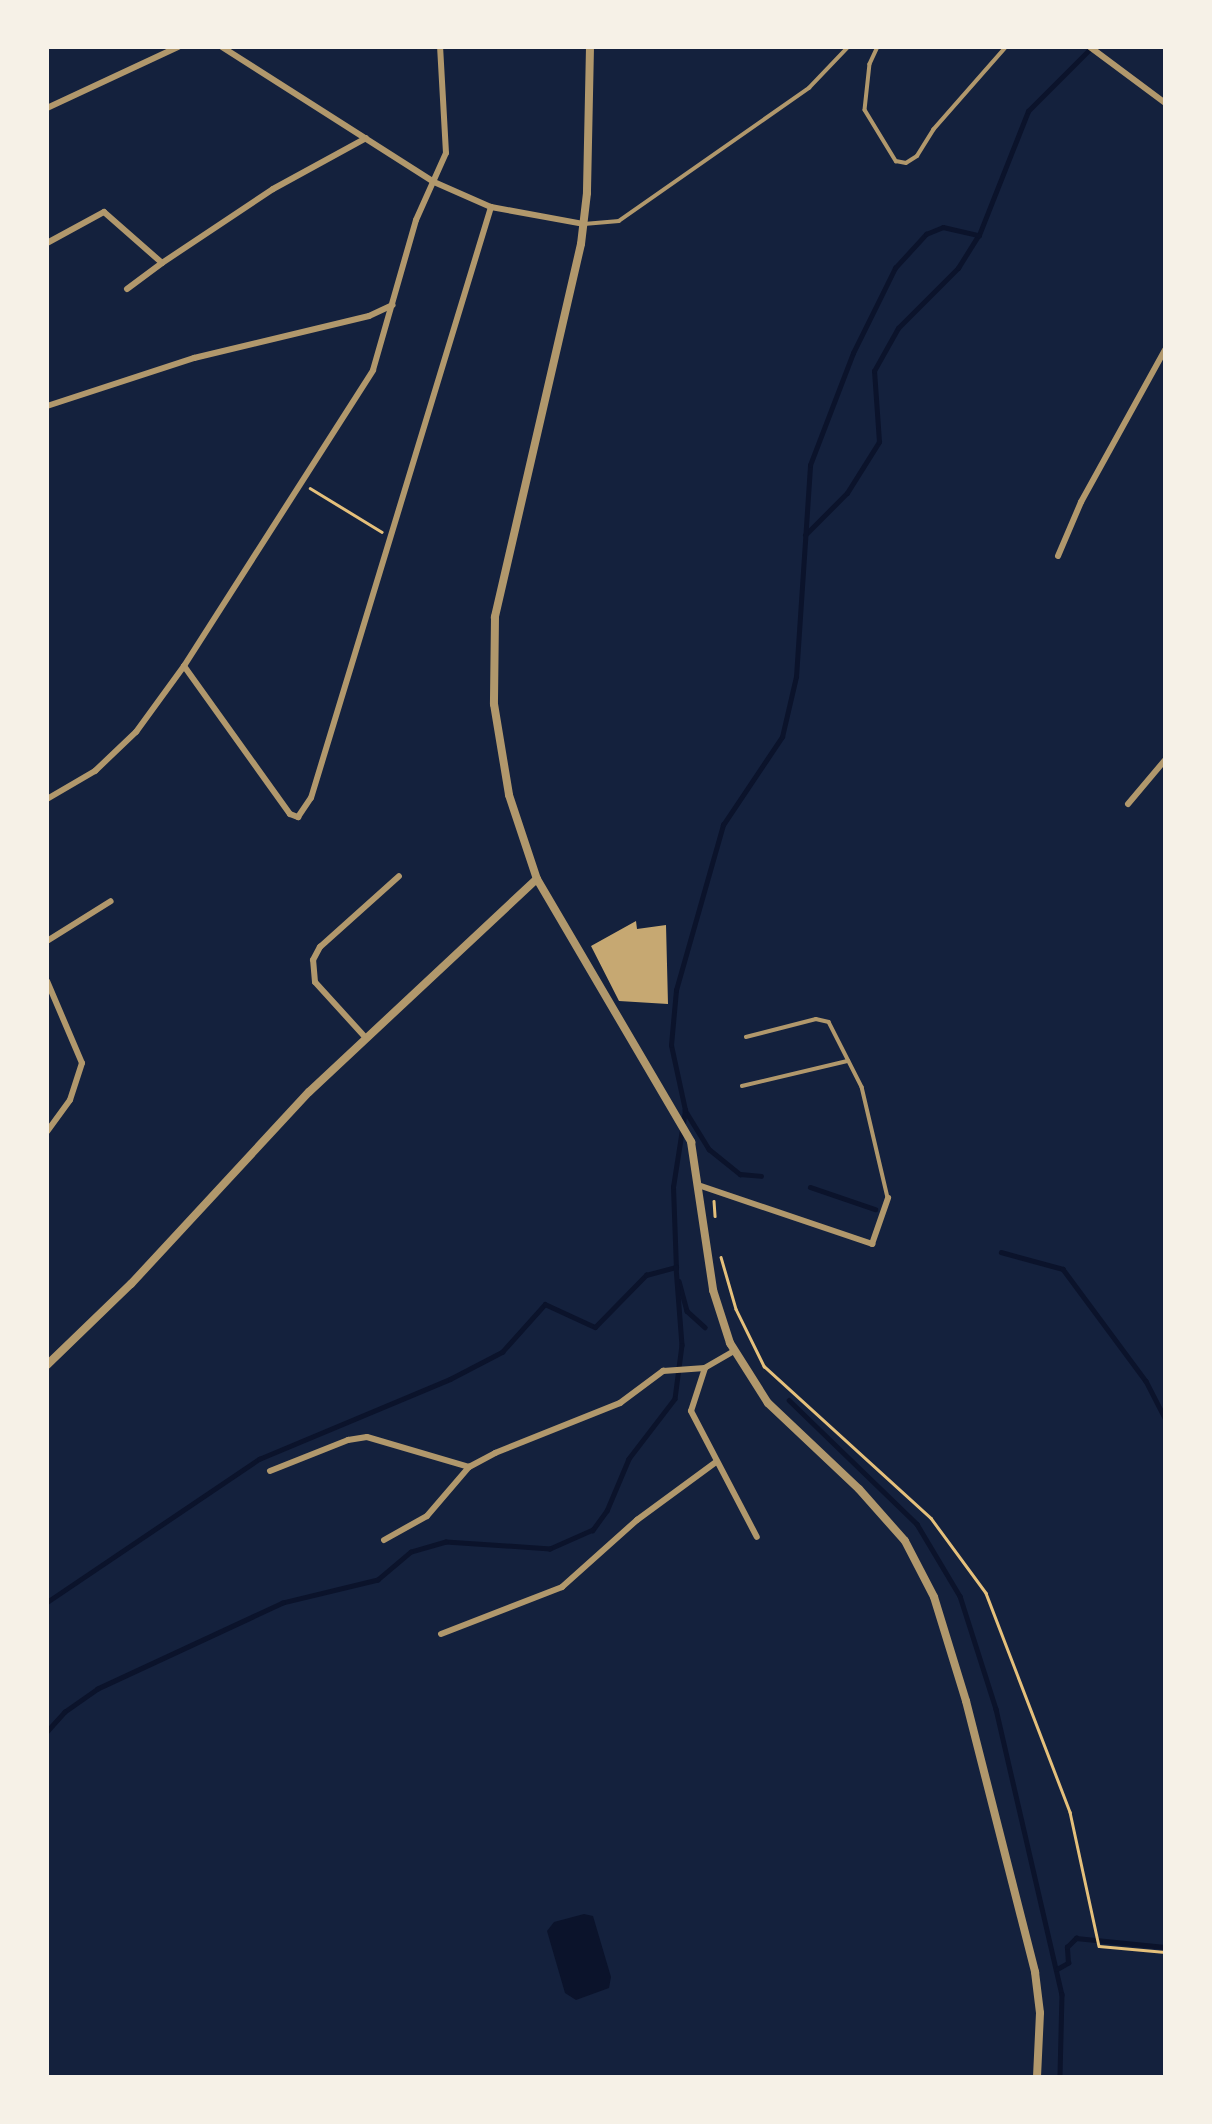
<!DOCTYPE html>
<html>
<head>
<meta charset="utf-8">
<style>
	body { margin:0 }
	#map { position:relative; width:1212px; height:2124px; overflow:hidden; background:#14213d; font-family:"Work Sans",sans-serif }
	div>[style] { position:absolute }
	.water>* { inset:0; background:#0b132b }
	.stream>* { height:4.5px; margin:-2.25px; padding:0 2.25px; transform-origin:2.25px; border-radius:2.25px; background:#0b132b }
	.building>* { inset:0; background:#c6a872 }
	.path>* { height:2.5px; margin:-1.25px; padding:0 1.25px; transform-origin:1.25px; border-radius:1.25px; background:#e5c07b }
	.service>* { height:3.5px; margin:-1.75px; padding:0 1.75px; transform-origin:1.75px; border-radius:1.75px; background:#b1986c }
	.minor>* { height:6px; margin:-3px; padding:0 3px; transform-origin:3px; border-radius:3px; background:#b1986c }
	.tertiary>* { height:8px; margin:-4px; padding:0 4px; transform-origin:4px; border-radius:4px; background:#b1986c }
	span { translate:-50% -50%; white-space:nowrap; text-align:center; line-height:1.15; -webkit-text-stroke:6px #f6f1e7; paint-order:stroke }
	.frame { position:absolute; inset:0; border:49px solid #f6f1e7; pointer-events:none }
</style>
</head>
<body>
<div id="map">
	<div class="water">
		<i style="clip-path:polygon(584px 1914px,593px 1916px,611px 1977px,609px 1988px,576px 2000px,565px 1993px,547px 1931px,554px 1922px)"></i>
	</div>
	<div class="stream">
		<i style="left:805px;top:535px;width:59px;rotate:-45deg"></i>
		<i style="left:847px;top:493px;width:60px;rotate:-57.9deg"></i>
		<i style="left:879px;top:442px;width:71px;rotate:-94deg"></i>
		<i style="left:874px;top:371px;width:49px;rotate:-60.8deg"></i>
		<i style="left:898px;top:328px;width:85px;rotate:-45deg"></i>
		<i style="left:958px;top:268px;width:39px;rotate:-58deg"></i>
		<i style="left:979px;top:235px;width:133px;rotate:-68.4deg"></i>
		<i style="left:1028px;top:111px;width:91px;rotate:-45deg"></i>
		<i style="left:685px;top:1110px;width:46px;rotate:58.4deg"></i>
		<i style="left:709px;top:1149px;width:40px;rotate:39deg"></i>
		<i style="left:740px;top:1174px;width:21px;rotate:5deg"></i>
		<i style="left:810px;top:1187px;width:69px;rotate:18.7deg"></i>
		<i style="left:1001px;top:1252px;width:64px;rotate:15.3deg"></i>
		<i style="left:1063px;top:1269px;width:139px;rotate:53.5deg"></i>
		<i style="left:1146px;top:1381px;width:42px;rotate:62.8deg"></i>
		<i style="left:676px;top:1269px;width:82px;rotate:-92.1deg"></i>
		<i style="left:673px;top:1187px;width:78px;rotate:-81.1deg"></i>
		<i style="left:685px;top:1110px;width:66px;rotate:-102.2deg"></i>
		<i style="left:671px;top:1045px;width:55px;rotate:-84.8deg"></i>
		<i style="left:676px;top:990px;width:172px;rotate:-74.1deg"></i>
		<i style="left:723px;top:825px;width:106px;rotate:-56.2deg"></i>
		<i style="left:782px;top:737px;width:62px;rotate:-76.9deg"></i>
		<i style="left:796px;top:677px;width:212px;rotate:-86.2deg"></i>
		<i style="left:810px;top:465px;width:120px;rotate:-69deg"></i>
		<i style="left:853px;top:353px;width:95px;rotate:-63.7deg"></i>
		<i style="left:895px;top:268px;width:46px;rotate:-47.6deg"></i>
		<i style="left:926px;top:234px;width:18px;rotate:-22deg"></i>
		<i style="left:943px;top:227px;width:37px;rotate:13deg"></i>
		<i style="left:679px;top:1281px;width:31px;rotate:75deg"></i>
		<i style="left:687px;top:1311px;width:24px;rotate:42deg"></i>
		<i style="left:789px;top:1400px;width:178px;rotate:44.1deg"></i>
		<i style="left:917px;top:1524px;width:84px;rotate:59.2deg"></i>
		<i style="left:960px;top:1596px;width:119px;rotate:72.3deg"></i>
		<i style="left:996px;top:1709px;width:293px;rotate:77deg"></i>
		<i style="left:1062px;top:1994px;width:83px;rotate:91.4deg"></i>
		<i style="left:47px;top:1602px;width:256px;rotate:-34deg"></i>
		<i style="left:259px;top:1459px;width:207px;rotate:-22.7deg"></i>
		<i style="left:450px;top:1379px;width:59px;rotate:-27.4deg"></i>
		<i style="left:502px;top:1352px;width:64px;rotate:-48.1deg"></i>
		<i style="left:545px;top:1304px;width:55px;rotate:24.7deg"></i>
		<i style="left:595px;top:1327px;width:73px;rotate:-45.6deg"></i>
		<i style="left:646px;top:1275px;width:31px;rotate:-15deg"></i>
		<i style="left:676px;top:1267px;width:78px;rotate:85.6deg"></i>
		<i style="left:682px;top:1345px;width:54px;rotate:97.4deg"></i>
		<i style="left:675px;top:1399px;width:76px;rotate:127.5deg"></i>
		<i style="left:629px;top:1459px;width:56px;rotate:112.9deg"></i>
		<i style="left:607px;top:1511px;width:24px;rotate:126deg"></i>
		<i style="left:593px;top:1530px;width:47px;rotate:156.2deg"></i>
		<i style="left:550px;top:1549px;width:104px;rotate:-176.1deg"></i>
		<i style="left:446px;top:1542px;width:36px;rotate:164deg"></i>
		<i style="left:411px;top:1552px;width:43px;rotate:139.7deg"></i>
		<i style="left:378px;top:1580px;width:98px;rotate:166.4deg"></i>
		<i style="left:283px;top:1603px;width:204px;rotate:155.1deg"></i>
		<i style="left:98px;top:1689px;width:40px;rotate:145.1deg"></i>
		<i style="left:65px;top:1712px;width:27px;rotate:132deg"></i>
		<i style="left:1057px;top:1969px;width:13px;rotate:-29deg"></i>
		<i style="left:1068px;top:1963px;width:16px;rotate:-94deg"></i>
		<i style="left:1067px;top:1947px;width:13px;rotate:-45deg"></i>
		<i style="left:1076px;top:1938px;width:89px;rotate:5.8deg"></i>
	</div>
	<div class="building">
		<i style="clip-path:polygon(636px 921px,637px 929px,666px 925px,668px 1004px,619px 1001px,591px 946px)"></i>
	</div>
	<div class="path">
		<i style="left:310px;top:488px;width:84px;rotate:31.4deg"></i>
		<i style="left:714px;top:1201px;width:15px;rotate:86deg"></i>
		<i style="left:721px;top:1257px;width:54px;rotate:73.9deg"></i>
		<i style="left:736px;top:1309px;width:64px;rotate:63.8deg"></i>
		<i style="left:764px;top:1366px;width:226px;rotate:42.3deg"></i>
		<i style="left:931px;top:1518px;width:93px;rotate:53.7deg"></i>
		<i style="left:986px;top:1593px;width:235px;rotate:69deg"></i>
		<i style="left:1070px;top:1812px;width:137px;rotate:77.8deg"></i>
		<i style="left:1099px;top:1946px;width:66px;rotate:5.2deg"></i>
	</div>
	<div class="service">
		<i style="left:878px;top:47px;width:19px;rotate:115deg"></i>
		<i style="left:870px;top:64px;width:46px;rotate:96.2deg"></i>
		<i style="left:865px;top:110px;width:60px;rotate:58.7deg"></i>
		<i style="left:896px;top:161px;width:10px;rotate:11deg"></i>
		<i style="left:906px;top:163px;width:13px;rotate:-32deg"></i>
		<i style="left:917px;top:156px;width:31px;rotate:-58deg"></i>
		<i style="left:933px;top:130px;width:111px;rotate:-48.7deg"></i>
		<i style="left:584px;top:224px;width:35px;rotate:-5deg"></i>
		<i style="left:619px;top:221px;width:232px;rotate:-35deg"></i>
		<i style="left:809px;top:88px;width:57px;rotate:-46.4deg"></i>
		<i style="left:746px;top:1037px;width:72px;rotate:-14.4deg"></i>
		<i style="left:816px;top:1019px;width:13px;rotate:13deg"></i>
		<i style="left:829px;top:1022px;width:73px;rotate:63.1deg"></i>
		<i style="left:862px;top:1087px;width:114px;rotate:76.8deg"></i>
		<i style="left:742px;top:1086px;width:109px;rotate:-13.3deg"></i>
	</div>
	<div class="minor">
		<i style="left:222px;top:47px;width:251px;rotate:32.5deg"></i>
		<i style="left:434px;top:182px;width:62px;rotate:23.7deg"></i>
		<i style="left:491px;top:207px;width:95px;rotate:10.4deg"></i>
		<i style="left:1090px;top:47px;width:94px;rotate:36.7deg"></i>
		<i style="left:47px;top:108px;width:145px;rotate:-25deg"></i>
		<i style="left:47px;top:243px;width:65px;rotate:-28.5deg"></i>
		<i style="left:104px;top:212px;width:77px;rotate:41.3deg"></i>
		<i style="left:162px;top:263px;width:133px;rotate:-33.7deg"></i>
		<i style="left:273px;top:189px;width:106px;rotate:-28.7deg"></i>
		<i style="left:127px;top:289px;width:44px;rotate:-36.6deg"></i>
		<i style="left:47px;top:406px;width:155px;rotate:-18.1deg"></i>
		<i style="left:194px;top:358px;width:180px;rotate:-13.5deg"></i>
		<i style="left:369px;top:316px;width:26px;rotate:-25deg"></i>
		<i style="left:1058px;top:556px;width:59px;rotate:-66.9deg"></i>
		<i style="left:1081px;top:502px;width:174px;rotate:-61.1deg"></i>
		<i style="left:184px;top:666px;width:182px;rotate:54.4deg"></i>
		<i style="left:290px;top:814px;width:9px;rotate:21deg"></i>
		<i style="left:298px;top:817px;width:23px;rotate:-56deg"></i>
		<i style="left:311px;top:798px;width:618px;rotate:-73.06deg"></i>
		<i style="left:47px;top:799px;width:56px;rotate:-30.3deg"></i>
		<i style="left:95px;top:771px;width:57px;rotate:-43.6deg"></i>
		<i style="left:136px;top:732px;width:82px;rotate:-54deg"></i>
		<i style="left:184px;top:666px;width:351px;rotate:-57.4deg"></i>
		<i style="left:373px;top:370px;width:156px;rotate:-74deg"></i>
		<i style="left:416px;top:220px;width:73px;rotate:-65.9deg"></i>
		<i style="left:446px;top:153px;width:106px;rotate:-93.2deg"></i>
		<i style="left:1128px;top:804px;width:57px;rotate:-49.9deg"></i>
		<i style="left:47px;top:941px;width:75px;rotate:-32deg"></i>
		<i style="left:47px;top:981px;width:89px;rotate:66.9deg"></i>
		<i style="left:82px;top:1063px;width:39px;rotate:108deg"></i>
		<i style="left:70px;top:1100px;width:39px;rotate:126deg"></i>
		<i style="left:365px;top:1037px;width:74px;rotate:-132.3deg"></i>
		<i style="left:315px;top:982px;width:22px;rotate:-95deg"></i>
		<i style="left:313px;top:960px;width:15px;rotate:-62deg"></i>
		<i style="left:320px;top:947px;width:106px;rotate:-41.9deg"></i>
		<i style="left:701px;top:1186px;width:181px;rotate:18.7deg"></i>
		<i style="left:872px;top:1244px;width:49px;rotate:-70.8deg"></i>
		<i style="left:734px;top:1351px;width:34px;rotate:150deg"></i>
		<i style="left:705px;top:1368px;width:45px;rotate:108deg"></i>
		<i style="left:691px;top:1411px;width:142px;rotate:62.4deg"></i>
		<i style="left:270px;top:1471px;width:84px;rotate:-21.7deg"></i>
		<i style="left:348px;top:1440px;width:19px;rotate:-9deg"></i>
		<i style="left:367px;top:1437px;width:106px;rotate:16.4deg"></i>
		<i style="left:384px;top:1540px;width:49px;rotate:-29.2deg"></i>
		<i style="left:427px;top:1516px;width:65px;rotate:-49.4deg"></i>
		<i style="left:469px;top:1467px;width:30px;rotate:-28deg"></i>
		<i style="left:495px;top:1453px;width:135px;rotate:-21.8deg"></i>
		<i style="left:620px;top:1403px;width:54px;rotate:-36.7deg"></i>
		<i style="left:663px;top:1371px;width:42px;rotate:-4.1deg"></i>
		<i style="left:441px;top:1634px;width:130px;rotate:-21.2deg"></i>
		<i style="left:562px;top:1587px;width:101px;rotate:-41.8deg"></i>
		<i style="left:637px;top:1520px;width:98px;rotate:-36.3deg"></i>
	</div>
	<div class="tertiary">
		<i style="left:590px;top:47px;width:146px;rotate:91.2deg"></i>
		<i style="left:587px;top:193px;width:51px;rotate:96.7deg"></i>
		<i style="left:581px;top:244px;width:383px;rotate:103deg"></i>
		<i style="left:495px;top:617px;width:87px;rotate:90.7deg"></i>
		<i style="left:494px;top:704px;width:92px;rotate:80.6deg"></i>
		<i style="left:509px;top:795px;width:89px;rotate:71.6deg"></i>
		<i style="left:537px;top:879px;width:305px;rotate:59.6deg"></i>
		<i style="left:691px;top:1142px;width:150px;rotate:81.5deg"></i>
		<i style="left:713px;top:1290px;width:56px;rotate:72.2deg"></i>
		<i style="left:730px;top:1343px;width:71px;rotate:57.7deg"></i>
		<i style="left:768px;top:1403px;width:125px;rotate:43.4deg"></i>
		<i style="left:859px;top:1489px;width:69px;rotate:48.5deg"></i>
		<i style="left:905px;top:1541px;width:63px;rotate:62.6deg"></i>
		<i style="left:934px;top:1597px;width:109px;rotate:72.9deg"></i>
		<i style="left:966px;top:1701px;width:280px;rotate:75.7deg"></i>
		<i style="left:1035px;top:1972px;width:41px;rotate:83deg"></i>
		<i style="left:1040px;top:2013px;width:64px;rotate:92.7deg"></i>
		<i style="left:47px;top:1365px;width:117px;rotate:-44deg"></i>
		<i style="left:131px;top:1284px;width:262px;rotate:-47.2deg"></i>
		<i style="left:309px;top:1092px;width:312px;rotate:-43.1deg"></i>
	</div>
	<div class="frame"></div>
</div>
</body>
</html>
